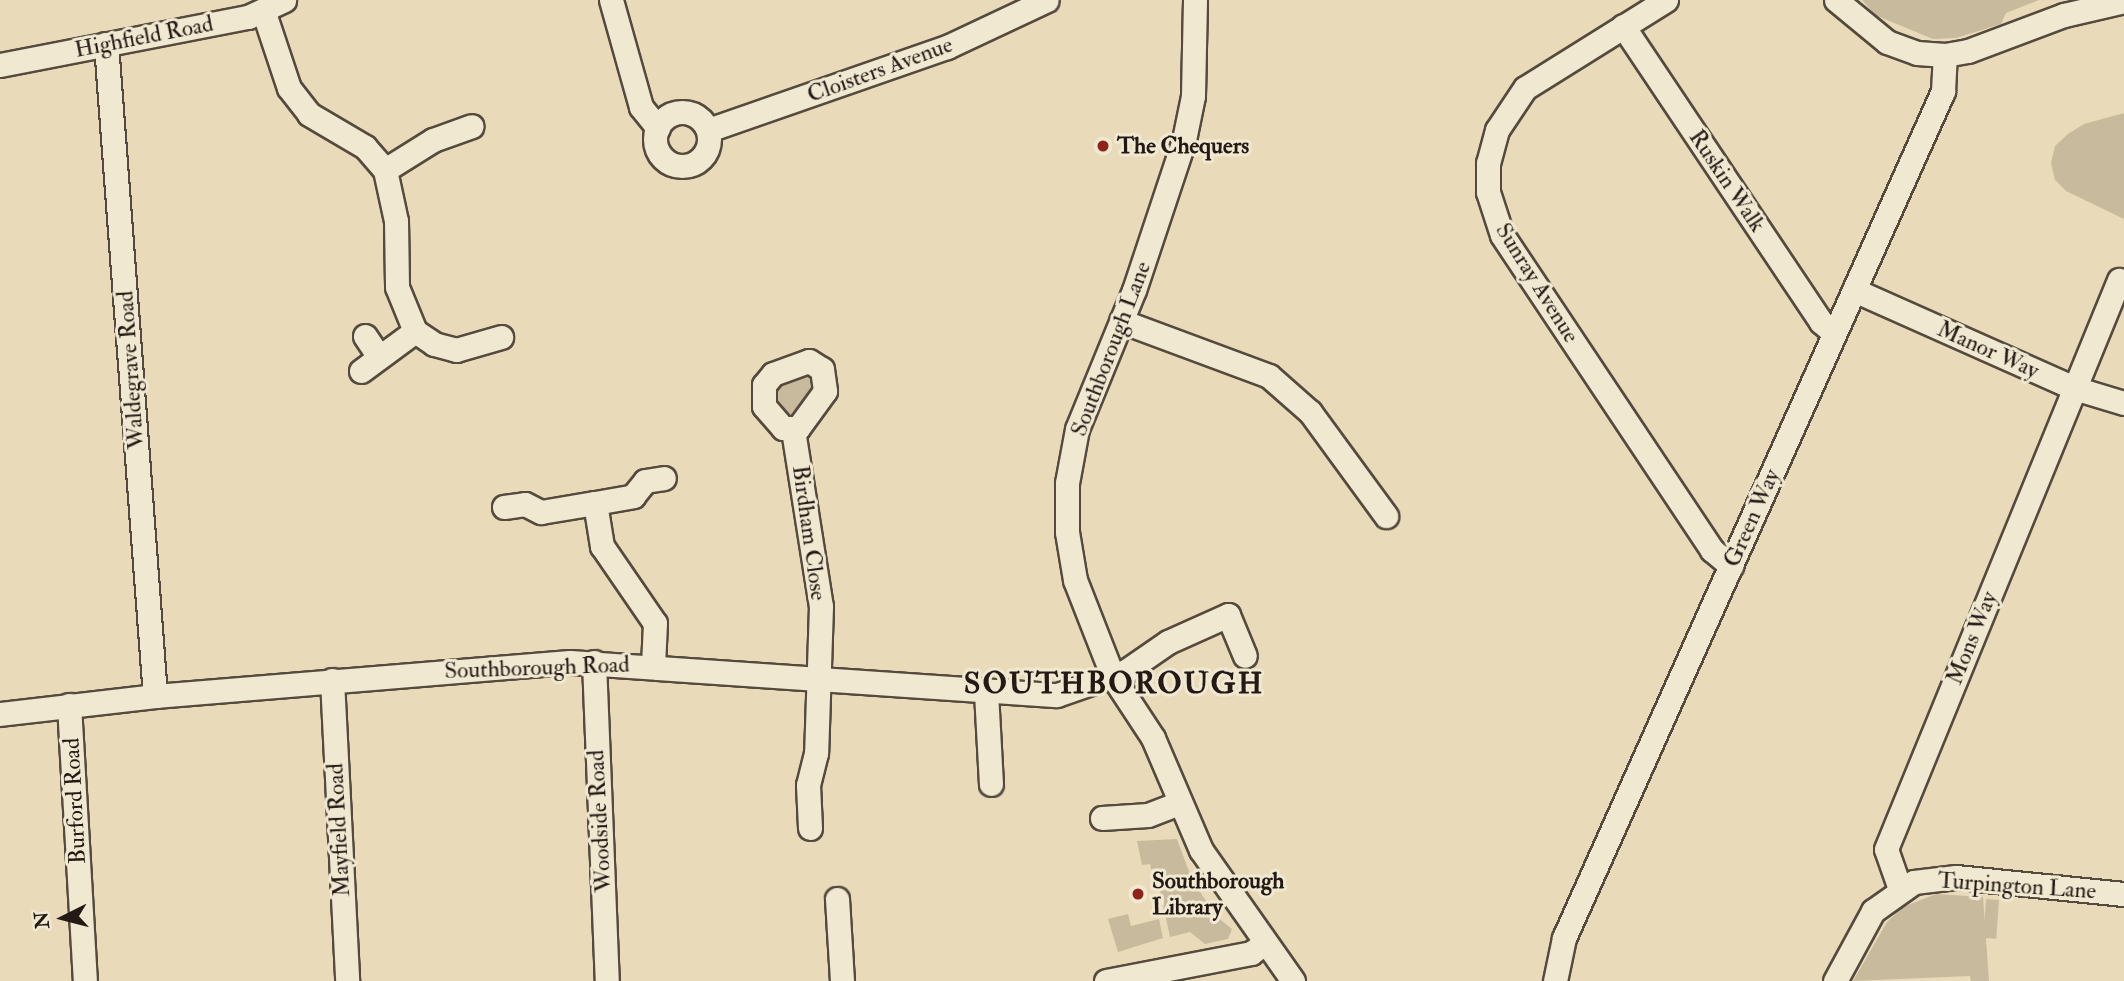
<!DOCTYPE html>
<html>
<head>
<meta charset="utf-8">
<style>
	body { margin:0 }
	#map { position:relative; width:2124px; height:981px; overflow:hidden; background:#e9dbb9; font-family:"IM FELL Double Pica",serif }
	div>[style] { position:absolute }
	.green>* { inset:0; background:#c8ba9d; transform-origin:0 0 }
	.roads { filter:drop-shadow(2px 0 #554a3d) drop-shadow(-2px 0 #554a3d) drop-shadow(0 2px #554a3d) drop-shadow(0 -2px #554a3d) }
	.minor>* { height:23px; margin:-11.5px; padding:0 11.5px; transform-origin:11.5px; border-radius:11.5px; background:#f1e8d2 }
	.minor>.ring { margin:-11.5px; padding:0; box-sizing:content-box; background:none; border:23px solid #f1e8d2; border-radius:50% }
	.dots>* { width:19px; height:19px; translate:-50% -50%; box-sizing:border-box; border:4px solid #f1e8d2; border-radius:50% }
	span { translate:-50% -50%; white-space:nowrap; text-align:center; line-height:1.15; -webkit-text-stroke:6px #f1e8d2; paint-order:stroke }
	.street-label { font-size:23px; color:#241914 }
	.poi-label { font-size:23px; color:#241914; font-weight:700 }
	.left { translate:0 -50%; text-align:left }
	.district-label { font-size:30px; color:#241914; font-weight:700; letter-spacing:2px }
	.north { position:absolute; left:28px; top:883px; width:70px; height:70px; -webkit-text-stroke:5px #f1e8d2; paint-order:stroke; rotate:264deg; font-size:19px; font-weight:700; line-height:28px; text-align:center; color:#241914 }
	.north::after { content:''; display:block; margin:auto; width:24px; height:32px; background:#241914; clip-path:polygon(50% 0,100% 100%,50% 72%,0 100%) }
</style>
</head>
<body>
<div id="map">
	<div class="green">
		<i style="clip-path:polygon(1862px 0,2039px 0,2006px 13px,2001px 24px,1956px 38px,1933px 39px,1875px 15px)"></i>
		<i style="clip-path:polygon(2124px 113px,2124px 219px,2066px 191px,2055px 180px,2051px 163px,2055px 146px,2068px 134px,2084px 124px)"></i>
		<i style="clip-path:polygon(799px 372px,812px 373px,815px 388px,789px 417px,775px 403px,773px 388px)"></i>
		<i style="clip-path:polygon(1177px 839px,1191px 877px,1155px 885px,1150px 864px,1142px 865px,1137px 841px)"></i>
		<i style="clip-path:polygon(1194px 883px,1216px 916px,1232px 929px,1228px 939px,1205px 944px,1190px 932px,1170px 937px,1160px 891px)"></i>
		<i style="clip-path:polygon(1936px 894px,1983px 897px,1989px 981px,1971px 981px,1970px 976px,1853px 981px,1887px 922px,1903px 907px)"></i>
		<i style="left:1986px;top:899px;width:13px;height:39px;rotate:4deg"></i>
		<i style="clip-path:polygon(1128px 914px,1131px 926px,1159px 919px,1163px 938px,1118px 952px,1108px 919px)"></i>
	</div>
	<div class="roads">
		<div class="minor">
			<i style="left:611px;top:0;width:111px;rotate:74.3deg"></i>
			<i style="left:641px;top:107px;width:27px;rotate:51deg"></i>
			<i style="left:1195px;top:0;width:96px;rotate:91.2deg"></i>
			<i style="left:1193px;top:96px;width:45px;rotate:101.6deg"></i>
			<i style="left:1184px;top:140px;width:158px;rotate:108.4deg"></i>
			<i style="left:1134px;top:290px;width:150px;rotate:112.3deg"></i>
			<i style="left:1077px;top:429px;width:55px;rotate:100.5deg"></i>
			<i style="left:1067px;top:483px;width:49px;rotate:90deg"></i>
			<i style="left:1067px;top:532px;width:49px;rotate:80.5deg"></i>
			<i style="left:1075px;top:580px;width:104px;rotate:68.6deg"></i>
			<i style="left:1113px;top:677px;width:73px;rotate:56.7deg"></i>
			<i style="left:1153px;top:738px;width:122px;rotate:66.8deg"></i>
			<i style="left:1201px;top:850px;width:160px;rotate:54.9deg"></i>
			<i style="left:1666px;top:0;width:166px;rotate:148deg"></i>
			<i style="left:1525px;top:88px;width:50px;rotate:123.7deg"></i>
			<i style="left:1497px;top:130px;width:34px;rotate:105deg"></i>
			<i style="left:1488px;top:163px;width:29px;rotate:90deg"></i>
			<i style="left:1488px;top:192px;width:45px;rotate:72deg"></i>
			<i style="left:1502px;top:235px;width:379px;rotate:56.3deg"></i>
			<i style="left:1712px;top:550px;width:25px;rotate:40deg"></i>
			<i style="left:1836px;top:0;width:66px;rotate:39.5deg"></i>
			<i style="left:1887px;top:42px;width:32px;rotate:20deg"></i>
			<i style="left:1917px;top:53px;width:28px;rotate:4deg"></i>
			<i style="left:1945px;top:55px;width:23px;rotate:-10deg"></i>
			<i style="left:1968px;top:51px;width:103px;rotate:-20.6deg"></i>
			<i style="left:2064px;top:15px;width:62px;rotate:-13.1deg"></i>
			<i style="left:264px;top:13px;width:79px;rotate:71.6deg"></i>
			<i style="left:289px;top:88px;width:33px;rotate:52deg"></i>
			<i style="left:309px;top:114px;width:65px;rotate:30.5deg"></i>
			<i style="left:365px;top:147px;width:30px;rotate:49deg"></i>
			<i style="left:385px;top:170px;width:52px;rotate:77.8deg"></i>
			<i style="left:396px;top:221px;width:66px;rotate:89.1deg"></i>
			<i style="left:397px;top:287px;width:48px;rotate:67.8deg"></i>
			<i style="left:415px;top:331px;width:23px;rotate:34deg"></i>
			<i style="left:434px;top:344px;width:23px;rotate:15deg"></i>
			<i style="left:456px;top:350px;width:47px;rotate:-16.1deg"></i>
			<i style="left:1623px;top:26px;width:356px;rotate:56.2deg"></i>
			<i style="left:1821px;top:322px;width:17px;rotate:40deg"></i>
			<i style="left:106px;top:44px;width:654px;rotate:85.7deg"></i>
			<i style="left:0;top:65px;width:253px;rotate:-11deg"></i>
			<i style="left:248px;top:17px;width:40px;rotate:-25deg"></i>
			<i class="ring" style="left:655px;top:112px;width:31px;height:31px"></i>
			<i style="left:708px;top:130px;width:253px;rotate:-19.2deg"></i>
			<i style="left:947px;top:47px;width:110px;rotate:-25.2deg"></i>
			<i style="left:385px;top:170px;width:57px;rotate:-32deg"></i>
			<i style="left:433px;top:140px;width:41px;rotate:-19.7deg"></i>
			<i style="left:1854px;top:290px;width:241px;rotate:24deg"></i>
			<i style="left:2074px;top:388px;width:52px;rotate:16.7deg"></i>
			<i style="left:1121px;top:321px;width:158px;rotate:20.4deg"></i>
			<i style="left:1269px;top:376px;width:55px;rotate:41.3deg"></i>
			<i style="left:1310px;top:412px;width:129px;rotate:53.8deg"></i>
			<i style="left:365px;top:336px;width:25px;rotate:56deg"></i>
			<i style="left:809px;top:361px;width:15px;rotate:32deg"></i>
			<i style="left:822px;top:369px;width:22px;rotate:82deg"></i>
			<i style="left:825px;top:391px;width:46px;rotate:126.1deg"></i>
			<i style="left:798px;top:428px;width:15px;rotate:180deg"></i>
			<i style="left:783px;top:428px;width:29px;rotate:-131deg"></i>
			<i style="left:764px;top:406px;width:21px;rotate:-90deg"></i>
			<i style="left:764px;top:385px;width:14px;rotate:-51deg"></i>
			<i style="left:773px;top:374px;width:38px;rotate:-20deg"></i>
			<i style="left:361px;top:371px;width:67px;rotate:-36.5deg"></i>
			<i style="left:793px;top:430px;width:178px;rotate:81deg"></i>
			<i style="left:821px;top:606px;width:147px;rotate:91.9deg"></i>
			<i style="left:816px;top:753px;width:33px;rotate:104deg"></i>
			<i style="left:808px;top:785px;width:43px;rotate:87.3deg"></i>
			<i style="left:595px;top:503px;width:39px;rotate:-10deg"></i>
			<i style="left:633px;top:496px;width:19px;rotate:-51deg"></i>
			<i style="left:645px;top:481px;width:19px;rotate:-9deg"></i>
			<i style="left:504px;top:507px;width:21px;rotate:-8deg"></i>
			<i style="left:525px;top:504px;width:18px;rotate:27deg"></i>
			<i style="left:541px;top:512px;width:55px;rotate:-9.5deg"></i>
			<i style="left:595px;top:503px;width:44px;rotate:80.8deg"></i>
			<i style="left:602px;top:546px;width:93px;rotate:55.5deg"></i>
			<i style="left:655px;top:623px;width:42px;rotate:92.7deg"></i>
			<i style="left:594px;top:662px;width:319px;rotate:87.7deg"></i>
			<i style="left:332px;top:680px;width:301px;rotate:87.1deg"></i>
			<i style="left:986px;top:692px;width:92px;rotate:86.9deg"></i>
			<i style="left:69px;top:705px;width:276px;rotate:86.7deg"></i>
			<i style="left:0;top:714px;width:156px;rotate:-6.6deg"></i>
			<i style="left:155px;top:696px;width:416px;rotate:-4.7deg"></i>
			<i style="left:570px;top:662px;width:488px;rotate:3.9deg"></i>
			<i style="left:1057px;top:695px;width:73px;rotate:-19.2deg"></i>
			<i style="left:1126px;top:671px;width:51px;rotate:-34.6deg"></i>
			<i style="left:1168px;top:642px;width:66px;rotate:-24.2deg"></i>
			<i style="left:1228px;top:615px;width:44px;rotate:67.5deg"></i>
			<i style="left:1102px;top:818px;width:46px;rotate:-3.7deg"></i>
			<i style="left:1148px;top:815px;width:34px;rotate:-21deg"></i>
			<i style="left:1900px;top:889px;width:42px;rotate:-109.3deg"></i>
			<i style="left:1886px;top:849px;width:615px;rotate:-67.73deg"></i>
			<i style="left:837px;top:899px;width:82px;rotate:86.5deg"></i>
			<i style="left:1106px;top:981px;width:148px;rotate:-10.9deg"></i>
			<i style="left:1251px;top:953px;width:17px;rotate:-36deg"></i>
			<i style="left:1555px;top:981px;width:44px;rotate:-78.2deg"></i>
			<i style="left:1564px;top:938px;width:928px;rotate:-65.89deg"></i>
			<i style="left:1943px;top:91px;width:36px;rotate:-87deg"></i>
			<i style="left:1835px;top:981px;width:80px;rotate:-61.5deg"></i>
			<i style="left:1873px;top:911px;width:50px;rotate:-35.3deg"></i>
			<i style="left:1914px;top:882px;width:42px;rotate:-6.8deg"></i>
			<i style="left:1956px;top:877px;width:169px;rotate:5.8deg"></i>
		</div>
	</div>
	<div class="dots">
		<i style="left:1103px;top:146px;background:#8f2418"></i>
		<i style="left:1138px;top:894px;background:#8f2418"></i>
	</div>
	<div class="street-label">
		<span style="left:144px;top:37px;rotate:-11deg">Highfield Road</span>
		<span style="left:880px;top:70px;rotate:-20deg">Cloisters Avenue</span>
		<span style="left:1727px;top:181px;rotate:56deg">Ruskin Walk</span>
		<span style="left:1537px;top:283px;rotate:58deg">Sunray Avenue</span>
		<span style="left:1111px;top:349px;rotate:-69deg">Southborough Lane</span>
		<span style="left:1988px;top:350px;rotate:24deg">Manor Way</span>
		<span style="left:131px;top:370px;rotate:-94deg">Waldegrave Road</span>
		<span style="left:1752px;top:518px;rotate:-66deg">Green Way</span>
		<span style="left:809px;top:533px;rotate:82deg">Birdham Close</span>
		<span style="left:1972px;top:638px;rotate:-68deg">Mons Way</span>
		<span style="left:537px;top:668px;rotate:-2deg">Southborough Road</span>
		<span style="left:75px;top:801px;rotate:-93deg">Burford Road</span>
		<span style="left:600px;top:821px;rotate:-93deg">Woodside Road</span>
		<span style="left:339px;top:830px;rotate:-93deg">Mayfield Road</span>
		<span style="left:2017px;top:886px;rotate:4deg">Turpington Lane</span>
	</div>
	<div class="poi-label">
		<span class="left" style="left:1117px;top:146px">The Chequers</span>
		<span class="left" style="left:1152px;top:894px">Southborough<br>Library</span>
	</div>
	<div class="district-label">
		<span style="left:1114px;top:684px">SOUTHBOROUGH</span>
	</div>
	<div class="north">N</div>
</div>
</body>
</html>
